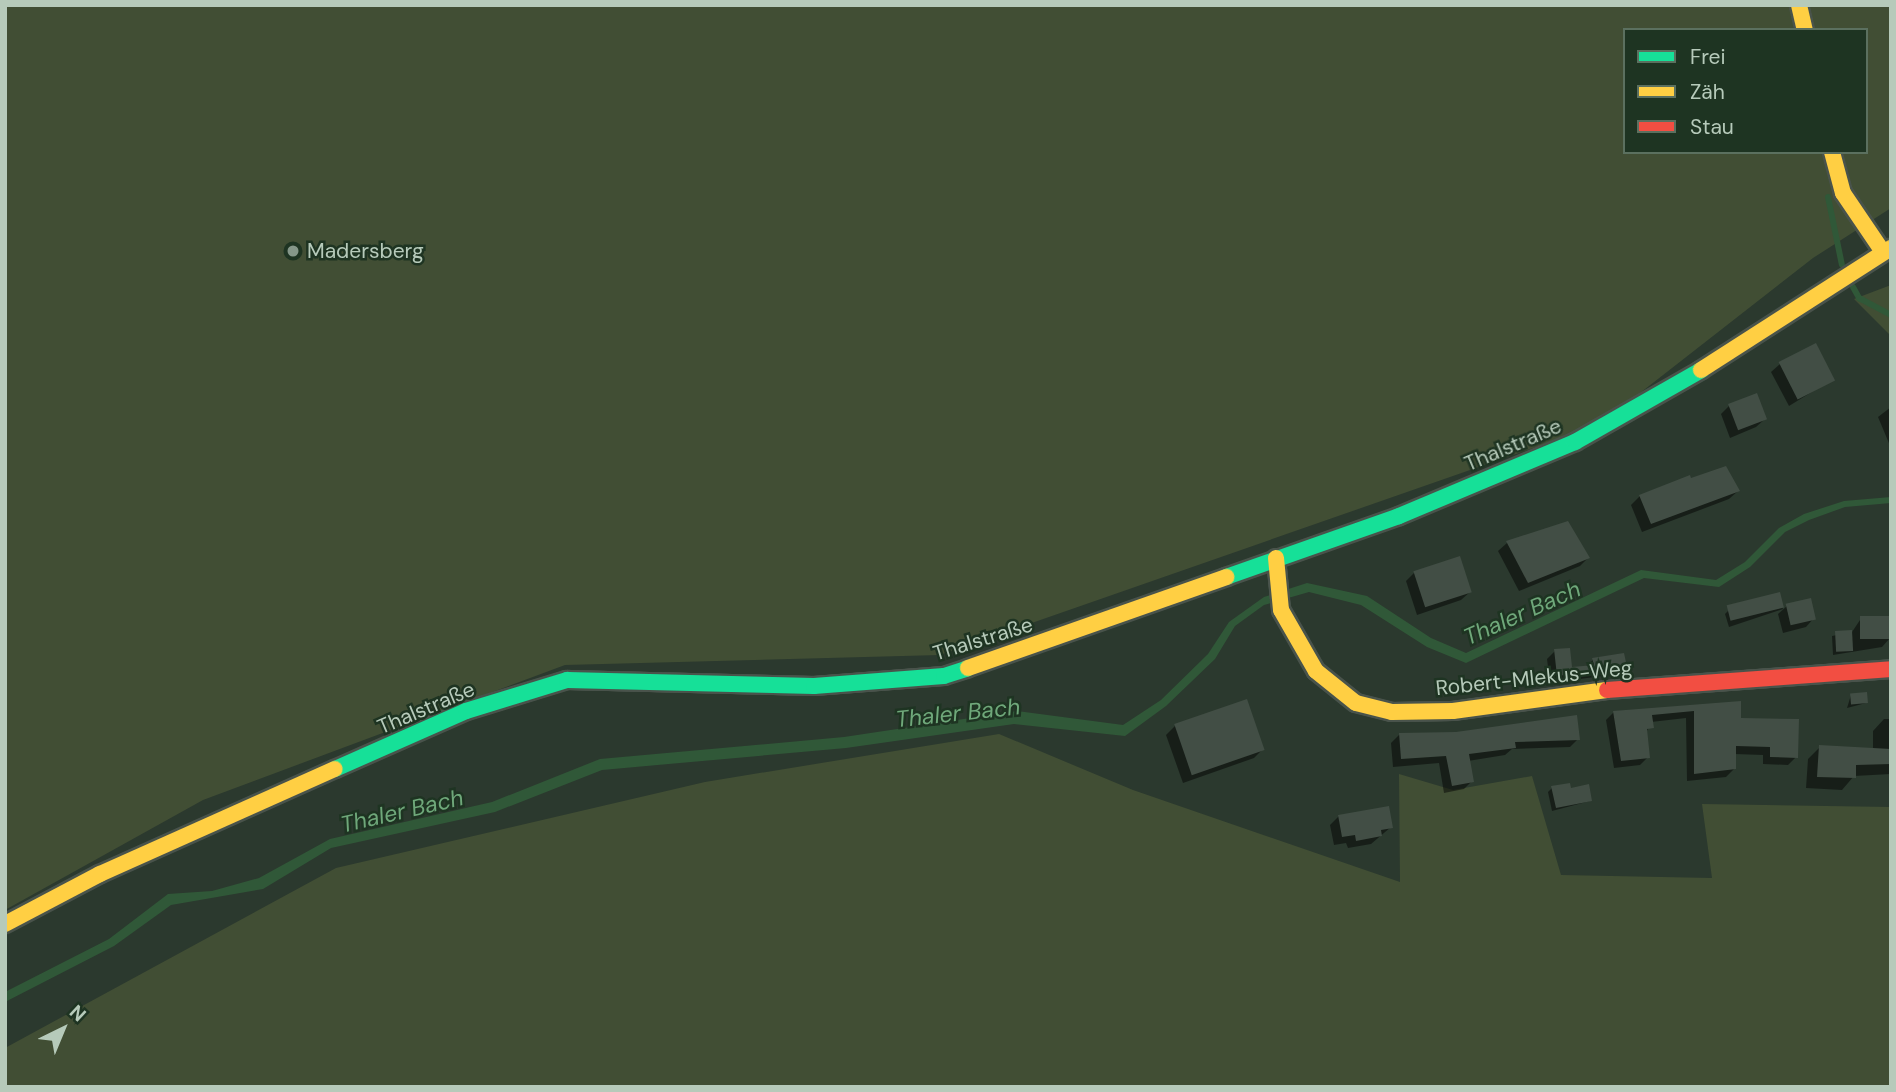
<!DOCTYPE html>
<html>
<head>
<meta charset="utf-8">
<style>
	body { margin:0 }
	#map { position:relative; width:1896px; height:1092px; overflow:hidden; background:#2b392e; font-family:"DM Sans",sans-serif }
	div>[style] { position:absolute }
	.green>* { inset:0; background:#414e34 }
	.water>* { inset:0; background:#305838 }
	.shadow>* { inset:0; background:#0007 }
	.stream>* { height:6px; margin:-3px; padding:0 3px; transform-origin:3px; border-radius:3px; background:#305838 }
	.building>* { inset:0; background:#424e45; transform-origin:0 0 }
	.roads { filter:drop-shadow(2px 0 #49534b) drop-shadow(-2px 0 #49534b) drop-shadow(0 2px #49534b) drop-shadow(0 -2px #49534b) }
	.fast>* { height:16px; margin:-8px; padding:0 8px; transform-origin:8px; border-radius:8px; background:#16e098 }
	.slow>* { height:16px; margin:-8px; padding:0 8px; transform-origin:8px; border-radius:8px; background:#ffcf43 }
	.jam>* { height:16px; margin:-8px; padding:0 8px; transform-origin:8px; border-radius:8px; background:#f24e42 }
	.dots>* { width:19px; height:19px; translate:-50% -50%; box-sizing:border-box; border:4px solid #1e3422; border-radius:50% }
	span { translate:-50% -50%; white-space:nowrap; text-align:center; line-height:1.15; -webkit-text-stroke:5px #1e3422; paint-order:stroke }
	.poi-label { font-size:21px; color:#b6caba }
	.left { translate:0 -50%; text-align:left }
	.street-label { font-size:21px; color:#b6caba }
	.water-label { font-size:23px; color:#6fa87a; font-style:italic }
	.frame { position:absolute; inset:0; border:7px solid #b6caba; pointer-events:none }
	.legend { position:absolute; left:1623px; top:28px; width:245px; height:126px; box-sizing:border-box; background:#1e3422; border:2px solid #5b705f; margin:0; padding:9px 12px; list-style:none; font-size:21px; color:#b6caba }
	.legend li { display:flex; align-items:center; gap:14px; height:35px }
	.legend b { width:35px; border:2px solid #5b705f }
	.north { position:absolute; left:28px; top:994px; width:70px; height:70px; -webkit-text-stroke:5px #1e3422; paint-order:stroke; rotate:43deg; font-size:19px; font-weight:700; line-height:28px; text-align:center; color:#b6caba }
	.north::after { content:''; display:block; margin:auto; width:24px; height:32px; background:#b6caba; clip-path:polygon(50% 0,100% 100%,50% 72%,0 100%) }
</style>
</head>
<body>
<div id="map">
	<div class="green">
		<i style="clip-path:polygon(evenodd,5px 5px,1891px 5px,1891px 208px,1813px 258px,1599px 425px,940px 655px,565px 665px,203px 800px,5px 910px,5px 5px,1625px 30px,1866px 30px,1866px 152px,1625px 152px,1625px 30px)"></i>
		<i style="clip-path:polygon(1891px 285px,1891px 336px,1854px 299px)"></i>
		<i style="clip-path:polygon(999px 734px,1133px 790px,1400px 882px,1399px 774px,1453px 790px,1532px 776px,1561px 875px,1712px 878px,1702px 804px,1891px 807px,1891px 1087px,5px 1087px,5px 1048px,336px 868px,705px 782px)"></i>
	</div>
	<div class="water">
		<i style="clip-path:polygon(1891px 497px,1891px 503px,1845px 507px,1809px 520px,1785px 532px,1750px 567px,1719px 587px,1644px 578px,1466px 663px,1427px 647px,1361px 605px,1309px 592px,1264px 605px,1235px 626px,1215px 659px,1166px 706px,1125px 736px,1014px 724px,846px 748px,602px 770px,495px 812px,331px 848px,263px 889px,171px 905px,114px 946px,5px 1002px,5px 992px,109px 939px,168px 894px,212px 891px,259px 878px,330px 839px,492px 802px,600px 759px,844px 737px,1017px 711px,1123px 725px,1161px 700px,1208px 654px,1229px 622px,1264px 597px,1307px 583px,1367px 596px,1431px 638px,1466px 653px,1641px 570px,1716px 580px,1745px 562px,1779px 528px,1804px 514px,1844px 501px)"></i>
	</div>
	<div class="shadow">
		<i style="clip-path:polygon(1780px 364px,1833px 379px,1789px 406px,1771px 372px)"></i>
		<i style="clip-path:polygon(1729px 406px,1765px 419px,1756px 427px,1730px 438px,1721px 414px)"></i>
		<i style="clip-path:polygon(1891px 407px,1891px 448px,1878px 417px)"></i>
		<i style="clip-path:polygon(1690px 481px,1738px 491px,1729px 499px,1642px 532px,1631px 505px,1640px 496px)"></i>
		<i style="clip-path:polygon(1507px 543px,1588px 558px,1580px 566px,1519px 591px,1498px 551px)"></i>
		<i style="clip-path:polygon(1414px 573px,1470px 592px,1461px 600px,1417px 615px,1406px 581px)"></i>
		<i style="clip-path:polygon(1778px 595px,1783px 609px,1729px 627px,1725px 614px,1729px 610px)"></i>
		<i style="clip-path:polygon(1787px 606px,1814px 618px,1806px 627px,1783px 633px,1778px 614px)"></i>
		<i style="clip-path:polygon(1860px 620px,1890px 638px,1882px 647px,1833px 655px,1832px 636px,1852px 632px)"></i>
		<i style="clip-path:polygon(1555px 651px,1570px 669px,1585px 667px,1593px 660px,1625px 666px,1617px 674px,1550px 683px,1547px 659px)"></i>
		<i style="clip-path:polygon(1851px 695px,1866px 703px,1847px 708px)"></i>
		<i style="clip-path:polygon(1739px 703px,1740px 720px,1796px 757px,1788px 765px,1763px 764px,1763px 755px,1734px 754px,1734px 769px,1726px 777px,1687px 781px,1686px 718px,1651px 722px,1646px 733px,1648px 757px,1640px 765px,1614px 768px,1606px 720px,1614px 712px)"></i>
		<i style="clip-path:polygon(1884px 719px,1891px 719px,1891px 774px,1854px 776px,1842px 790px,1806px 788px,1808px 759px,1820px 747px,1873px 750px,1873px 731px)"></i>
		<i style="clip-path:polygon(1175px 726px,1263px 749px,1254px 758px,1183px 783px,1166px 735px)"></i>
		<i style="clip-path:polygon(1456px 734px,1578px 739px,1570px 747px,1512px 749px,1505px 755px,1468px 761px,1472px 781px,1464px 789px,1444px 793px,1439px 763px,1393px 767px,1391px 743px,1399px 735px)"></i>
		<i style="clip-path:polygon(1552px 788px,1570px 790px,1590px 801px,1552px 811px,1548px 792px)"></i>
		<i style="clip-path:polygon(1339px 816px,1391px 827px,1371px 844px,1348px 848px,1346px 843px,1334px 845px,1330px 825px)"></i>
	</div>
	<div class="stream">
		<i style="left:1828px;top:197px;width:69px;rotate:78.4deg"></i>
		<i style="left:1853px;top:287px;width:13px;rotate:61deg"></i>
		<i style="left:1859px;top:298px;width:36px;rotate:28deg"></i>
	</div>
	<div class="building">
		<i style="left:1816px;top:343px;width:42px;height:42px;rotate:63deg"></i>
		<i style="left:1757px;top:393px;width:28px;height:31px;rotate:69deg"></i>
		<i style="clip-path:polygon(1726px 466px,1740px 491px,1651px 524px,1639px 495px,1690px 475px,1691px 478px)"></i>
		<i style="clip-path:polygon(1568px 521px,1590px 558px,1528px 583px,1506px 541px)"></i>
		<i style="left:1460px;top:556px;width:38px;height:49px;rotate:72deg"></i>
		<i style="left:1780px;top:592px;width:16px;height:55px;rotate:76deg"></i>
		<i style="left:1811px;top:598px;width:22px;height:26px;rotate:77deg"></i>
		<i style="left:1891px;top:616px;width:23px;height:31px;rotate:90deg"></i>
		<i style="left:1852px;top:630px;width:21px;height:17px;rotate:87deg"></i>
		<i style="clip-path:polygon(1570px 648px,1572px 667px,1594px 665px,1592px 658px,1624px 653px,1627px 667px,1557px 676px,1554px 649px)"></i>
		<i style="left:1867px;top:692px;width:11px;height:17px;rotate:85deg"></i>
		<i style="left:1247px;top:699px;width:54px;height:77px;rotate:71deg"></i>
		<i style="clip-path:polygon(1741px 701px,1741px 718px,1799px 719px,1798px 758px,1770px 757px,1770px 747px,1736px 746px,1736px 769px,1694px 774px,1694px 711px,1652px 715px,1654px 728px,1647px 729px,1650px 758px,1621px 761px,1613px 711px)"></i>
		<i style="clip-path:polygon(1577px 715px,1580px 740px,1515px 742px,1516px 748px,1469px 754px,1474px 782px,1452px 786px,1446px 756px,1401px 759px,1399px 733px,1456px 732px)"></i>
		<i style="clip-path:polygon(1819px 745px,1891px 749px,1891px 764px,1856px 765px,1856px 778px,1817px 777px)"></i>
		<i style="clip-path:polygon(1570px 783px,1571px 788px,1589px 784px,1592px 801px,1556px 808px,1551px 786px)"></i>
		<i style="clip-path:polygon(1389px 806px,1393px 828px,1381px 830px,1382px 836px,1356px 841px,1355px 835px,1342px 837px,1338px 815px)"></i>
	</div>
	<div class="roads">
		<div class="fast">
			<i style="left:1226px;top:577px;width:183px;rotate:-19.4deg"></i>
			<i style="left:1399px;top:516px;width:191px;rotate:-22.8deg"></i>
			<i style="left:1575px;top:442px;width:145px;rotate:-29.7deg"></i>
			<i style="left:335px;top:769px;width:143px;rotate:-23.9deg"></i>
			<i style="left:466px;top:711px;width:106px;rotate:-17.1deg"></i>
			<i style="left:567px;top:680px;width:247px;rotate:1.4deg"></i>
			<i style="left:814px;top:686px;width:130px;rotate:-4.4deg"></i>
			<i style="left:944px;top:676px;width:25px;rotate:-18deg"></i>
		</div>
		<div class="slow">
			<i style="left:1799px;top:5px;width:26px;rotate:77deg"></i>
			<i style="left:1832px;top:152px;width:42px;rotate:75deg"></i>
			<i style="left:1843px;top:193px;width:71px;rotate:55.9deg"></i>
			<i style="left:1701px;top:370px;width:226px;rotate:-32.7deg"></i>
			<i style="left:1276px;top:558px;width:52px;rotate:84.5deg"></i>
			<i style="left:1281px;top:610px;width:70px;rotate:60.2deg"></i>
			<i style="left:1316px;top:671px;width:51px;rotate:38.7deg"></i>
			<i style="left:1356px;top:703px;width:37px;rotate:14deg"></i>
			<i style="left:1392px;top:712px;width:61px;rotate:-0.9deg"></i>
			<i style="left:1453px;top:711px;width:155px;rotate:-7.8deg"></i>
			<i style="left:968px;top:668px;width:274px;rotate:-19.4deg"></i>
			<i style="left:5px;top:924px;width:107px;rotate:-27.8deg"></i>
			<i style="left:100px;top:874px;width:257px;rotate:-24.1deg"></i>
		</div>
		<div class="jam">
			<i style="left:1607px;top:690px;width:285px;rotate:-4.2deg"></i>
		</div>
	</div>
	<div class="dots">
		<i style="left:293px;top:251px;background:#859789"></i>
	</div>
	<div class="poi-label">
		<span class="left" style="left:307px;top:251px">Madersberg</span>
	</div>
	<div class="street-label">
		<span style="left:1513px;top:445px;rotate:-23deg">Thalstraße</span>
		<span style="left:983px;top:639px;rotate:-17deg">Thalstraße</span>
		<span style="left:1534px;top:678px;rotate:-6deg">Robert-Mlekus-Weg</span>
		<span style="left:426px;top:708px;rotate:-23deg">Thalstraße</span>
	</div>
	<div class="water-label">
		<span style="left:1522px;top:613px;rotate:-24deg">Thaler Bach</span>
		<span style="left:958px;top:713px;rotate:-6deg">Thaler Bach</span>
		<span style="left:402px;top:811px;rotate:-13deg">Thaler Bach</span>
	</div>
	<div class="frame"></div>
	<ul class="legend">
	<li><b style="height:9px;background:#16e098"></b>Frei</li>
	<li><b style="height:9px;background:#ffcf43"></b>Zäh</li>
	<li><b style="height:9px;background:#f24e42"></b>Stau</li>
	</ul>
	<div class="north">N</div>
</div>
</body>
</html>
